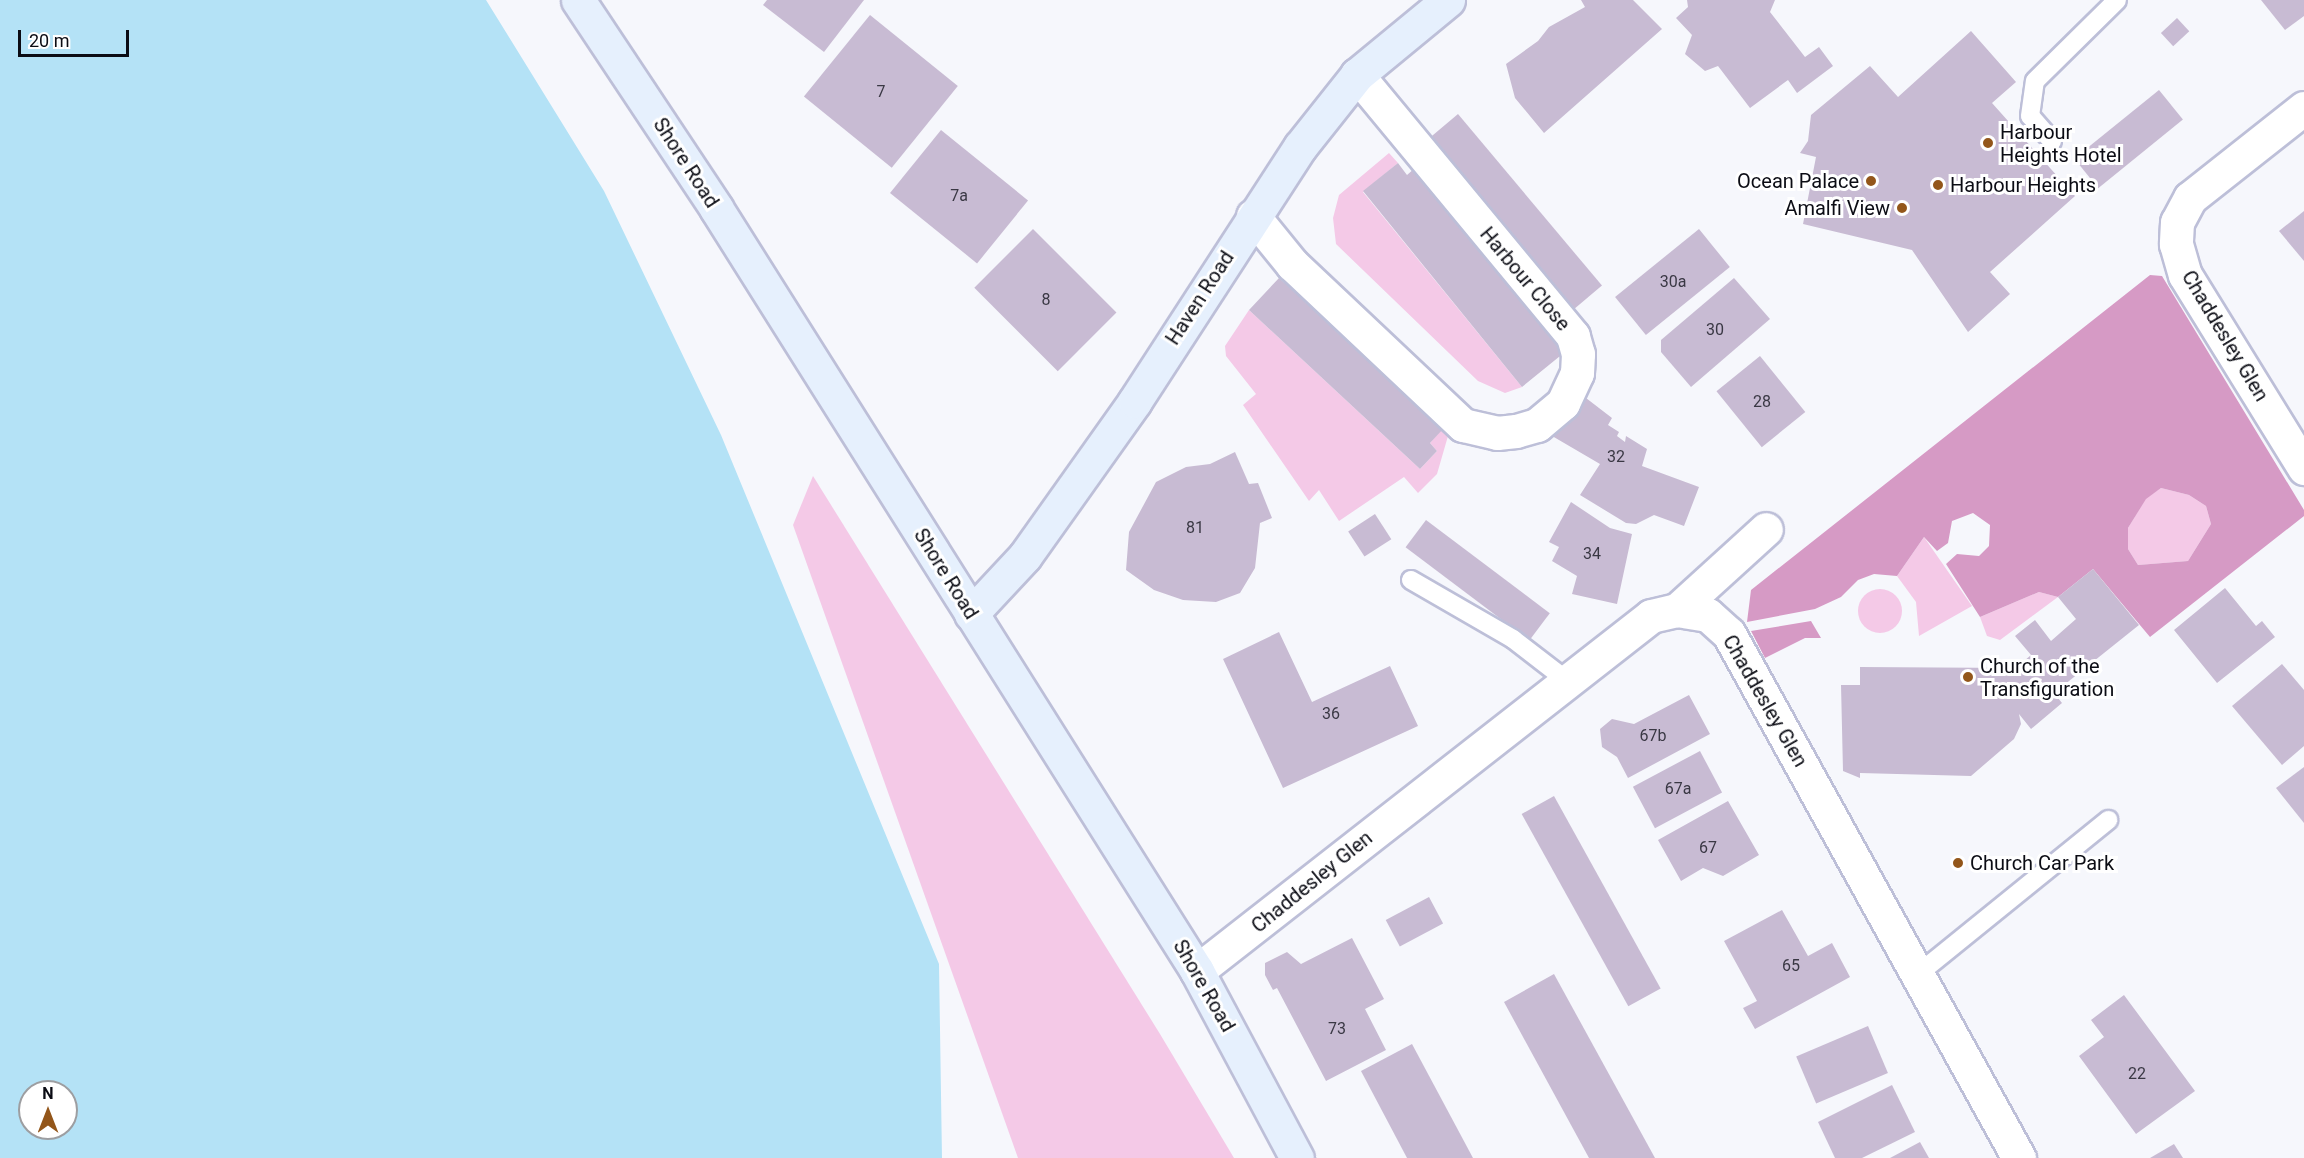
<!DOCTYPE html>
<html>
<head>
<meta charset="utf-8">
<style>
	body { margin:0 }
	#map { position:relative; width:2304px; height:1158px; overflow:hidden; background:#f6f7fc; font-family:Roboto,sans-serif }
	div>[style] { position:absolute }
	.green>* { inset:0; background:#f4c9e7 }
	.round { border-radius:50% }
	.forest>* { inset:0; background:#d69ac5 }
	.water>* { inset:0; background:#b4e2f6 }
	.building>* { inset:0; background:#c8bbd3; transform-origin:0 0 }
	.roads { filter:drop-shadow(2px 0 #bdbfd8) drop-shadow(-2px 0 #bdbfd8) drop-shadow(0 2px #bdbfd8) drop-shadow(0 -2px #bdbfd8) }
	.service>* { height:18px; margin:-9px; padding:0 9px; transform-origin:9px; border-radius:9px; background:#fff }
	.minor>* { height:33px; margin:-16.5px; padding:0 16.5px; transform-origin:16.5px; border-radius:16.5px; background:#fff }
	.secondary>* { height:33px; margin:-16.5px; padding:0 16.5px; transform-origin:16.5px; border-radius:16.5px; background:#e6f0fd }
	.dots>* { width:16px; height:16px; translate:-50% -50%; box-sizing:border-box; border:3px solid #fff; border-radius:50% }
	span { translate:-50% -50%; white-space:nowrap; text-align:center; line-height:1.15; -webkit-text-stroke:6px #fff; paint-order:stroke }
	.number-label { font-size:16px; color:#3a3844 }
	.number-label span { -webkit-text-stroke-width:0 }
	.poi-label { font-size:20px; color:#0b0c14 }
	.left { translate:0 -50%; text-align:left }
	.right { translate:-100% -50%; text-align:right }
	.street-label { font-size:20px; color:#0b0c14 }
	.north { position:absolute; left:18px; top:1080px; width:60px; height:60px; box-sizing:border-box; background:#fff; border:2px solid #9d9ea1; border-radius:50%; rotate:0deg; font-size:16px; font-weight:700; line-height:24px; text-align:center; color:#0b0c14 }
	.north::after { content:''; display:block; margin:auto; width:21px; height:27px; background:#93561a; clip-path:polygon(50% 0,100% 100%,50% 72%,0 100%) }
	.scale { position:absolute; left:18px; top:30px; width:111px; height:27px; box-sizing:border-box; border:3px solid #0b0c14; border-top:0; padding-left:8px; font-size:18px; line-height:21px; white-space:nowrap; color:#0b0c14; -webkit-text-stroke:4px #fff; paint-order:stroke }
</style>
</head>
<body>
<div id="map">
	<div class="green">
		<i style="clip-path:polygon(1389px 153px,1398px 163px,1363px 192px,1522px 387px,1505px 393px,1478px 381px,1336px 244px,1333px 218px,1339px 195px)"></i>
		<i style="clip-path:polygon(1249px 310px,1420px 469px,1437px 451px,1430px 443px,1447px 423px,1448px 436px,1437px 474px,1418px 493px,1404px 477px,1339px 521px,1319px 490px,1309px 501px,1243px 405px,1256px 394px,1226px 356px,1225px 346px)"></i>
		<i style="clip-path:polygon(813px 476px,1160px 1034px,1234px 1158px,1018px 1158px,793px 525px)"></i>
		<i style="clip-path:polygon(2161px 488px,2189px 495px,2206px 506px,2211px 524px,2188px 561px,2138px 565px,2128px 549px,2128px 528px,2146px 498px)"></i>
		<i style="clip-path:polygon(1924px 537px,1972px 606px,1919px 636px,1916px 602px,1897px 576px)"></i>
		<i class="round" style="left:1858px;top:589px;width:44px;height:44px"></i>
		<i style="clip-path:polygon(2039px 592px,2058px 597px,2000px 640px,1987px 636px,1980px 617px)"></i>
	</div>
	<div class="forest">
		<i style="clip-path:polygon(evenodd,2150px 275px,2162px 276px,2304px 510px,2304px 516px,2150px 637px,2093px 569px,2058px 597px,2039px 592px,1980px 617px,1946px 564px,1957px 554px,1979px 556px,1989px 546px,1990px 525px,1973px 513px,1952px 521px,1948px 543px,1937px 551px,1924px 537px,1897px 576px,1874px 574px,1858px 580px,1841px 597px,1815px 609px,1747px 622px,1751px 590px,2150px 275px,2161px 488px,2189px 495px,2206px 506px,2211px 524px,2188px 561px,2138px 565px,2128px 549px,2128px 528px,2146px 499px,2161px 488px)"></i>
		<i style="clip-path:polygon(1811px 621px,1821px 638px,1805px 638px,1765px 658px,1751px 631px)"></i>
	</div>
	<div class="water">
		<i style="clip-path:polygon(evenodd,0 0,486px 0,604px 191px,721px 435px,939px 964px,942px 1158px,0 1158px,0 0,30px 1092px,66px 1092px,66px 1128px,30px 1128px,30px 1092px)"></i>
	</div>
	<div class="building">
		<i style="clip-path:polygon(767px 0,864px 0,824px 52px,763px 5px)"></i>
		<i style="clip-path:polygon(1581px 0,1633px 0,1662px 29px,1544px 133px,1515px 98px,1506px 64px,1538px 41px,1549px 27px,1585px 7px)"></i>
		<i style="clip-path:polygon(1687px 0,1775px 0,1770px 12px,1805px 57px,1819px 47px,1833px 66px,1797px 93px,1788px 80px,1750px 108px,1718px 66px,1705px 71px,1685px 54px,1692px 35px,1676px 18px,1688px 7px)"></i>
		<i style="clip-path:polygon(2261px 0,2304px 0,2304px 16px,2285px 30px)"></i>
		<i style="left:870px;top:15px;width:113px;height:105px;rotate:39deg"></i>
		<i style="left:2177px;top:18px;width:18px;height:22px;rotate:47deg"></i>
		<i style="clip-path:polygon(1971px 31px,2016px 82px,1992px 103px,2075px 196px,1990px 272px,2010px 294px,1968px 332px,1912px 250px,1803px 224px,1816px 157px,1800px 153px,1808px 141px,1811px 115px,1870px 66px,1898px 97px)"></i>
		<i style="left:2159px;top:90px;width:38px;height:109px;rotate:51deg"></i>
		<i style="left:1458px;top:114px;width:224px;height:36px;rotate:50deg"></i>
		<i style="left:941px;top:130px;width:112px;height:81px;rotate:39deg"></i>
		<i style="clip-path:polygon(1398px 163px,1407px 175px,1415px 168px,1565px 352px,1522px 387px,1363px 191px)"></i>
		<i style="clip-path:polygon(2304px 211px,2304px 261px,2279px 231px)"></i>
		<i style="left:1033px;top:229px;width:118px;height:83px;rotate:45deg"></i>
		<i style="left:1699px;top:229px;width:49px;height:108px;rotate:51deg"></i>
		<i style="clip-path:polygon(1279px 278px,1302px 298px,1309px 291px,1444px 428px,1430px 443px,1437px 451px,1420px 469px,1249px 310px)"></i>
		<i style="clip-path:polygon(1734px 278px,1770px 319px,1691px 387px,1661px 352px,1661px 340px)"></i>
		<i style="left:1760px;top:356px;width:72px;height:56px;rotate:51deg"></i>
		<i style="clip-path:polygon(1586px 398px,1612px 418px,1608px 425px,1619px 432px,1617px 436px,1625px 442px,1626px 436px,1647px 449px,1642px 466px,1699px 487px,1684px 526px,1654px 515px,1636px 524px,1626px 523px,1580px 495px,1600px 464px,1547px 433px)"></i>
		<i style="clip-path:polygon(1235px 452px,1249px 484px,1258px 483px,1272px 518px,1260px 523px,1255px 568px,1240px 593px,1216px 602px,1183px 600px,1154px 590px,1126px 570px,1129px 532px,1156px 482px,1186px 467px,1210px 464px)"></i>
		<i style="clip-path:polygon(1571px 502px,1610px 528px,1632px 534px,1617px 604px,1572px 594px,1577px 576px,1552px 561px,1559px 547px,1549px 542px)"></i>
		<i style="left:1375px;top:514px;width:30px;height:32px;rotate:57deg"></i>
		<i style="left:1426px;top:520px;width:155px;height:34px;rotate:37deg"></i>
		<i style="clip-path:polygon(2093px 569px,2139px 625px,2054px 693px,2062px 703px,2031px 729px,2019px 714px,2021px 724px,2014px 739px,1971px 776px,1860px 773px,1860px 778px,1843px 771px,1841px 685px,1860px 685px,1860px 667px,2016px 668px,2031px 655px,2015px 636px,2035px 620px,2051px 641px,2076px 619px,2058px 597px)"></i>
		<i style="clip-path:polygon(2225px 588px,2256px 626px,2262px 621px,2275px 637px,2217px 683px,2174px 630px)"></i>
		<i style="clip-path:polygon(1279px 632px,1312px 702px,1390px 666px,1418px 726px,1283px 788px,1223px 659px)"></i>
		<i style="clip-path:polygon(2282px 664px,2304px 690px,2304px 746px,2282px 765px,2232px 706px)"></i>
		<i style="clip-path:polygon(1689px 695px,1710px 734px,1628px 778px,1617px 757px,1602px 747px,1600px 729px,1612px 719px,1634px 724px)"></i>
		<i style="left:1700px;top:751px;width:47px;height:76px;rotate:62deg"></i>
		<i style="clip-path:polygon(2304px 767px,2304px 823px,2276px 788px)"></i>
		<i style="left:1554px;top:796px;width:220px;height:37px;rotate:61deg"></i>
		<i style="clip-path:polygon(1728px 801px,1759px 855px,1723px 876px,1703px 868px,1681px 881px,1658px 840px)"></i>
		<i style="left:1429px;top:897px;width:30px;height:49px;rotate:62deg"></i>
		<i style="clip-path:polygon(1782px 910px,1808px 956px,1832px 943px,1850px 977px,1755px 1029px,1743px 1008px,1757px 1001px,1724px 941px)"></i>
		<i style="clip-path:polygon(1352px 938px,1384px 999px,1365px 1009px,1386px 1050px,1326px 1081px,1277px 988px,1273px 990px,1265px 975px,1265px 963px,1287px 952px,1301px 964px)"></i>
		<i style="clip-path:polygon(1554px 974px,1655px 1158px,1589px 1158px,1504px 1002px)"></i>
		<i style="clip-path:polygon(2124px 995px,2195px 1091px,2136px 1134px,2079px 1056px,2104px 1037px,2091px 1020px)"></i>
		<i style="left:1868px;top:1026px;width:51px;height:78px;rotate:67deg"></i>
		<i style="clip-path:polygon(1412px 1044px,1473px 1158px,1407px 1158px,1361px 1071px)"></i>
		<i style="clip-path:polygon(1892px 1085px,1915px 1132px,1862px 1158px,1835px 1158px,1818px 1122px)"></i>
		<i style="clip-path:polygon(1920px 1142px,1929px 1158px,1890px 1158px)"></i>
		<i style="clip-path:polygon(2174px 1144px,2183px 1158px,2150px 1158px)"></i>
	</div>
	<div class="roads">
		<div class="service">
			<i style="left:2052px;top:141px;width:33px;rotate:-131deg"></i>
			<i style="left:2030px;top:116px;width:35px;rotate:-82deg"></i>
			<i style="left:2035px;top:81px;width:115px;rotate:-44.6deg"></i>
			<i style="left:1411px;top:580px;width:118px;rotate:30deg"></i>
			<i style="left:1513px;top:639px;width:67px;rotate:37.7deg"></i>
			<i style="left:1918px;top:974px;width:245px;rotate:-39deg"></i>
		</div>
		<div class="minor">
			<i style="left:2304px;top:108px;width:145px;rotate:141.7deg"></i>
			<i style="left:2190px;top:198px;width:27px;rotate:118deg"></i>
			<i style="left:2177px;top:222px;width:22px;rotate:93deg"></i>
			<i style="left:2176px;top:244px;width:32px;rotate:74deg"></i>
			<i style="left:2185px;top:275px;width:227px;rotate:58.3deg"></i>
			<i style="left:1253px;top:216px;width:62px;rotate:50.9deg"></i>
			<i style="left:1292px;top:264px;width:235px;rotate:43.3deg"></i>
			<i style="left:1463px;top:425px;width:35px;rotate:13deg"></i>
			<i style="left:1497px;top:433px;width:19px;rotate:-6deg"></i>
			<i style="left:1516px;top:431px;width:22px;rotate:-16deg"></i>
			<i style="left:1537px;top:425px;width:34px;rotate:-40deg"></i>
			<i style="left:1563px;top:403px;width:33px;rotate:-65deg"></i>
			<i style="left:1577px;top:373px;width:19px;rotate:-87deg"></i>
			<i style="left:1578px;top:354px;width:19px;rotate:-106deg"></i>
			<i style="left:1573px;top:336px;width:339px;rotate:-129.6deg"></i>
			<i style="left:1677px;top:610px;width:120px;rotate:-42.3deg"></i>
			<i style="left:1197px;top:971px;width:576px;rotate:-38.02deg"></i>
			<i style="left:1651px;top:616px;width:27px;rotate:-13deg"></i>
			<i style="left:1677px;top:610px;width:31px;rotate:9deg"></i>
			<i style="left:1708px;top:615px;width:28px;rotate:42deg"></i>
			<i style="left:1729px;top:634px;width:599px;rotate:61.04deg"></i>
		</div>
		<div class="secondary">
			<i style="left:578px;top:0;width:250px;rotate:56.4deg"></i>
			<i style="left:716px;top:208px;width:902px;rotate:57.77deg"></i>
			<i style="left:1197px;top:971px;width:212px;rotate:61.9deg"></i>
			<i style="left:971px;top:614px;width:79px;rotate:-47deg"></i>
			<i style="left:1025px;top:556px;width:190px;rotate:-54.6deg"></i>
			<i style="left:1135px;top:401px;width:303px;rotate:-57deg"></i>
			<i style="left:1300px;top:147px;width:92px;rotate:-51.6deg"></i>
			<i style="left:1357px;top:75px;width:118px;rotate:-39.5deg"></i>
		</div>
	</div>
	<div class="dots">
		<i style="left:1988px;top:143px;background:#93561a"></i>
		<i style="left:1871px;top:181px;background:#93561a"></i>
		<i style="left:1938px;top:185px;background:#93561a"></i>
		<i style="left:1902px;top:208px;background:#93561a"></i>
		<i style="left:1968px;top:677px;background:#93561a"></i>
		<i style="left:1958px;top:863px;background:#93561a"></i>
	</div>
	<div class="number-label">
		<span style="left:881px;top:92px">7</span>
		<span style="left:959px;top:196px">7a</span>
		<span style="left:1673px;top:282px">30a</span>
		<span style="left:1046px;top:300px">8</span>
		<span style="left:1715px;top:330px">30</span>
		<span style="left:1762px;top:402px">28</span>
		<span style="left:1616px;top:457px">32</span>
		<span style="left:1195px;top:528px">81</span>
		<span style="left:1592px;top:554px">34</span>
		<span style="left:1331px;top:714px">36</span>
		<span style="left:1653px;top:736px">67b</span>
		<span style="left:1678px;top:789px">67a</span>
		<span style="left:1708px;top:848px">67</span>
		<span style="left:1791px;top:966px">65</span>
		<span style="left:1337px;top:1029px">73</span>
		<span style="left:2137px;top:1074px">22</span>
	</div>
	<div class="poi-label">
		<span class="left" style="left:2000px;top:144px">Harbour<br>Heights Hotel</span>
		<span class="right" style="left:1859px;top:181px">Ocean Palace</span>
		<span class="left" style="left:1950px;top:185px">Harbour Heights</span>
		<span class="right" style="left:1890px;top:208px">Amalfi View</span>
		<span class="left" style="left:1980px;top:678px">Church of the<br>Transfiguration</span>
		<span class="left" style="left:1970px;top:863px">Church Car Park</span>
	</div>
	<div class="street-label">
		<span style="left:686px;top:163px;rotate:57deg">Shore Road</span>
		<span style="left:1525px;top:279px;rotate:50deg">Harbour Close</span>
		<span style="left:1200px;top:298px;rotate:-57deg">Haven Road</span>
		<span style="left:2225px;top:336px;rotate:59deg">Chaddesley Glen</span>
		<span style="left:946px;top:574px;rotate:58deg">Shore Road</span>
		<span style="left:1765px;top:701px;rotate:60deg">Chaddesley Glen</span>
		<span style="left:1312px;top:882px;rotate:-39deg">Chaddesley Glen</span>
		<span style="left:1204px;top:986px;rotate:60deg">Shore Road</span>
	</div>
	<div class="north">N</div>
	<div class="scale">20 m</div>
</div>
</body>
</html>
